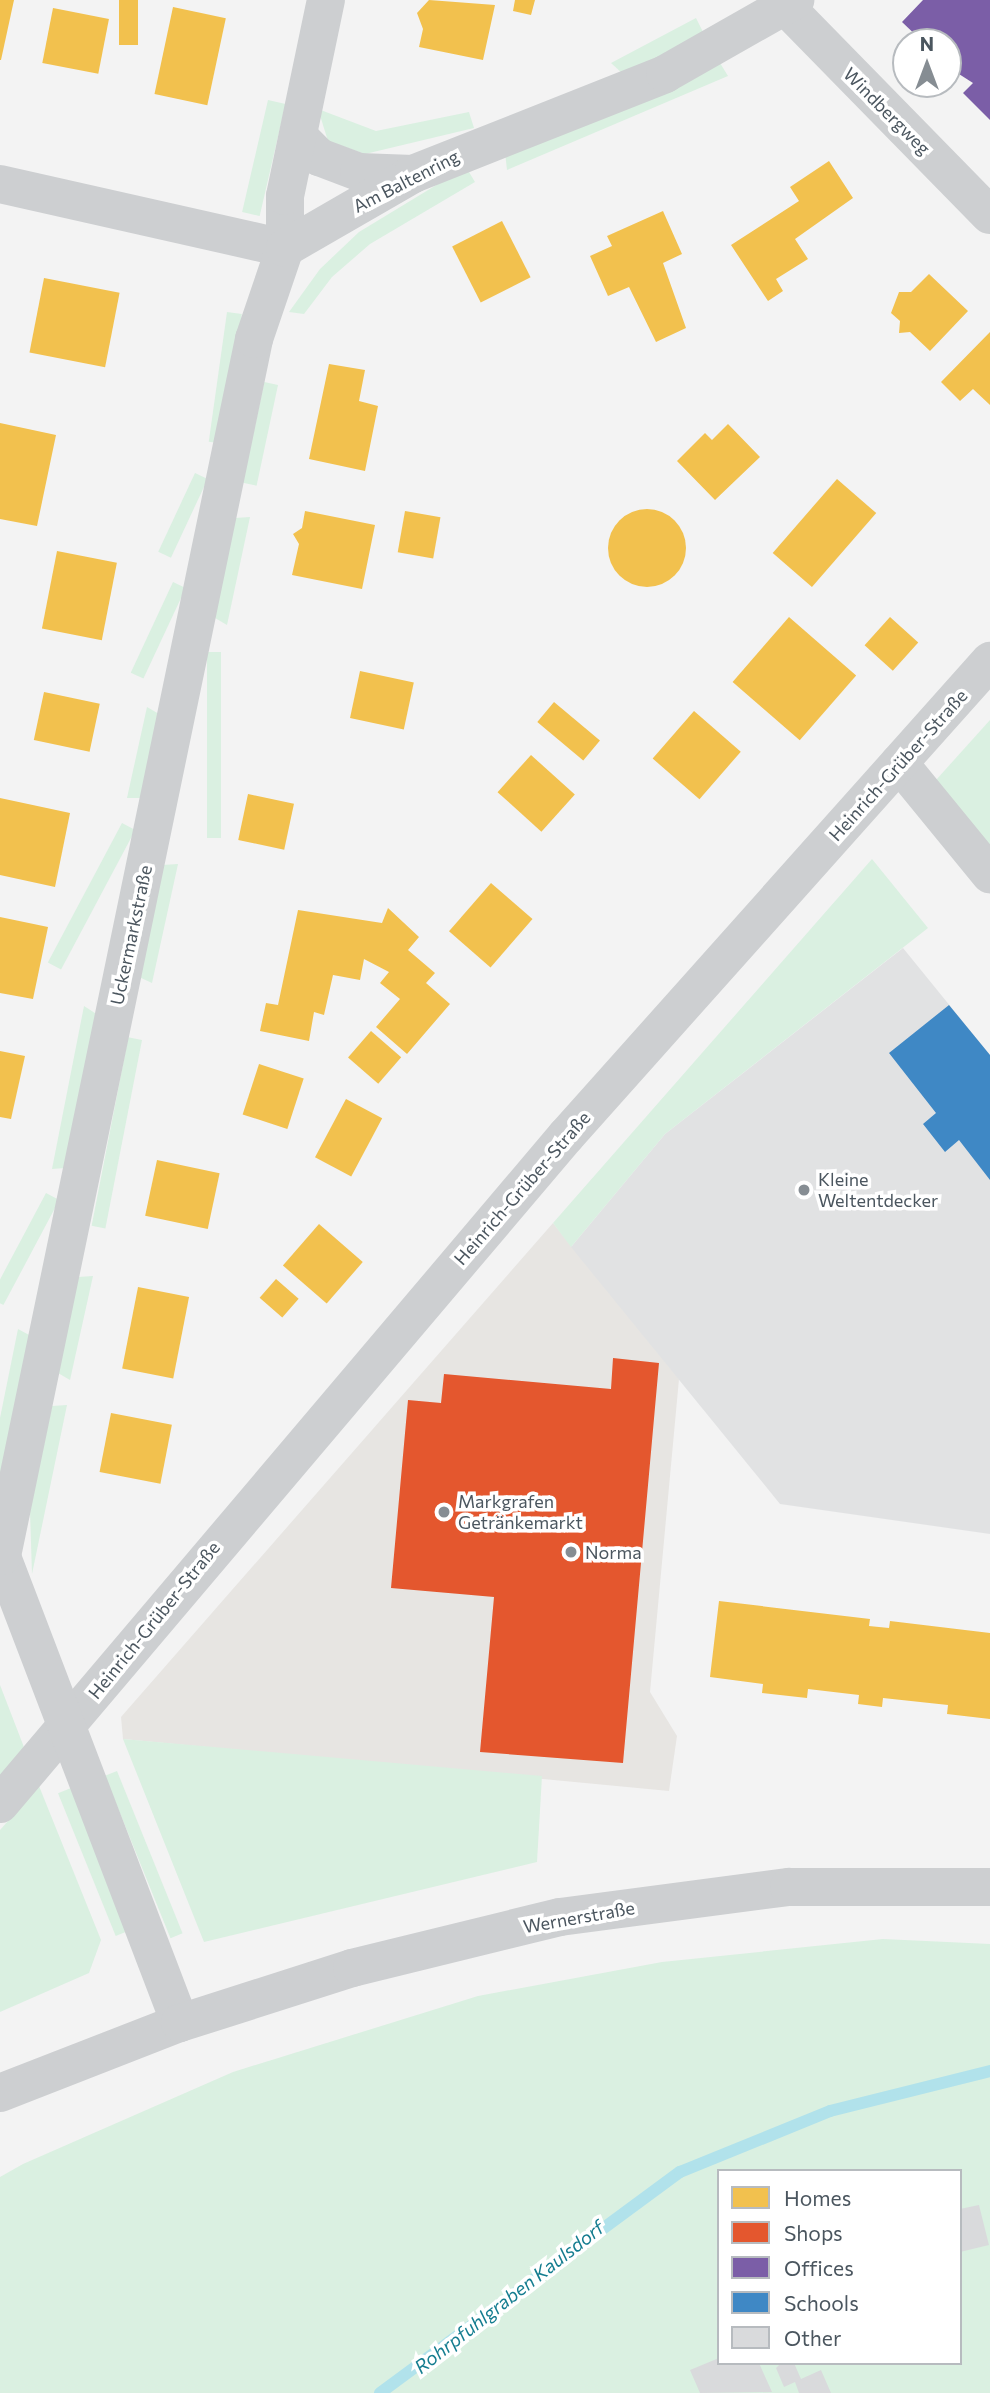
<!DOCTYPE html>
<html>
<head>
<meta charset="utf-8">
<style>
	body { margin:0 }
	#map { position:relative; width:990px; height:2393px; overflow:hidden; background:#f3f3f3; font-family:Commissioner,sans-serif }
	div>[style] { position:absolute }
	.commercial>* { inset:0; background:#e7e5e2 }
	.education>* { inset:0; background:#e1e2e3 }
	.green>* { inset:0; background:#daf0e1; transform-origin:0 0 }
	.homes>* { inset:0; background:#f2c14e; transform-origin:0 0 }
	.round { border-radius:50% }
	.shops>* { inset:0; background:#e4572e }
	.offices>* { inset:0; background:#7b5ea7 }
	.schools>* { inset:0; background:#3f88c5 }
	.stream>* { height:12px; margin:-6px; padding:0 6px; transform-origin:6px; border-radius:6px; background:#b1e2eb }
	.building>* { inset:0; background:#d9dadc }
	.minor>* { height:38px; margin:-19px; padding:0 19px; transform-origin:19px; border-radius:19px; background:#cdcfd1 }
	.tertiary>* { height:38px; margin:-19px; padding:0 19px; transform-origin:19px; border-radius:19px; background:#cdcfd1 }
	.dots>* { width:19px; height:19px; translate:-50% -50%; box-sizing:border-box; border:4px solid #fff; border-radius:50% }
	span { translate:-50% -50%; white-space:nowrap; text-align:center; line-height:1.15; -webkit-text-stroke:7px #fff; paint-order:stroke }
	.street-label { font-size:18px; color:#4b565f }
	.poi-label { font-size:18px; color:#4b565f }
	.left { translate:0 -50%; text-align:left }
	.water-label { font-size:19px; color:#157d90; font-style:italic }
	.legend { position:absolute; left:717px; top:2169px; width:245px; height:196px; box-sizing:border-box; background:#fff; border:2px solid #b7bbbf; margin:0; padding:9px 12px; list-style:none; font-size:21px; color:#4b565f }
	.legend li { display:flex; align-items:center; gap:14px; height:35px }
	.legend b { width:35px; border:2px solid #b7bbbf }
	.north { position:absolute; left:892px; top:28px; width:70px; height:70px; box-sizing:border-box; background:#fff; border:2px solid #b7bbbf; border-radius:50%; rotate:0deg; font-size:19px; font-weight:700; line-height:28px; text-align:center; color:#4b565f }
	.north::after { content:''; display:block; margin:auto; width:24px; height:32px; background:#868d93; clip-path:polygon(50% 0,100% 100%,50% 72%,0 100%) }
</style>
</head>
<body>
<div id="map">
	<div class="commercial">
		<i style="clip-path:polygon(553px 1223px,679px 1379px,650px 1692px,677px 1736px,669px 1791px,123px 1739px,121px 1717px)"></i>
	</div>
	<div class="education">
		<i style="clip-path:polygon(903px 948px,990px 1055px,990px 1534px,780px 1504px,571px 1247px,665px 1134px)"></i>
	</div>
	<div class="green">
		<i style="clip-path:polygon(696px 18px,704px 34px,623px 74px,611px 63px)"></i>
		<i style="clip-path:polygon(720px 63px,728px 76px,507px 170px,505px 152px)"></i>
		<i style="left:268px;top:100px;width:18px;height:115px;rotate:13deg"></i>
		<i style="clip-path:polygon(318px 109px,376px 131px,469px 112px,474px 128px,365px 154px,328px 141px)"></i>
		<i style="clip-path:polygon(466px 167px,475px 182px,370px 244px,332px 277px,304px 314px,289px 312px,320px 269px,359px 232px)"></i>
		<i style="left:227px;top:312px;width:15px;height:131px;rotate:8deg"></i>
		<i style="left:278px;top:385px;width:103px;height:14px;rotate:102deg"></i>
		<i style="left:195px;top:473px;width:14px;height:87px;rotate:25deg"></i>
		<i style="clip-path:polygon(250px 517px,227px 625px,215px 618px,235px 518px)"></i>
		<i style="left:173px;top:582px;width:14px;height:100px;rotate:25deg"></i>
		<i style="left:207px;top:652px;width:14px;height:186px"></i>
		<i style="clip-path:polygon(147px 707px,159px 714px,142px 798px,127px 798px)"></i>
		<i style="clip-path:polygon(990px 720px,990px 852px,936px 780px)"></i>
		<i style="left:122px;top:823px;width:15px;height:158px;rotate:28deg"></i>
		<i style="clip-path:polygon(872px 859px,928px 928px,665px 1134px,571px 1247px,553px 1223px)"></i>
		<i style="clip-path:polygon(178px 864px,152px 983px,139px 977px,162px 865px)"></i>
		<i style="clip-path:polygon(84px 1006px,98px 1015px,65px 1168px,52px 1169px)"></i>
		<i style="left:142px;top:1040px;width:192px;height:14px;rotate:101deg"></i>
		<i style="left:46px;top:1193px;width:15px;height:119px;rotate:28deg"></i>
		<i style="clip-path:polygon(93px 1276px,70px 1380px,58px 1373px,78px 1277px)"></i>
		<i style="clip-path:polygon(18px 1329px,31px 1336px,0 1484px,0 1418px)"></i>
		<i style="clip-path:polygon(67px 1405px,32px 1574px,30px 1511px,52px 1406px)"></i>
		<i style="clip-path:polygon(0 1685px,27px 1755px,0 1783px)"></i>
		<i style="clip-path:polygon(123px 1739px,542px 1776px,537px 1862px,204px 1942px)"></i>
		<i style="left:117px;top:1771px;width:175px;height:13px;rotate:68deg"></i>
		<i style="clip-path:polygon(39px 1786px,101px 1940px,89px 1973px,0 2012px,0 1830px)"></i>
		<i style="left:71px;top:1788px;width:154px;height:14px;rotate:68deg"></i>
		<i style="clip-path:polygon(evenodd,883px 1939px,990px 1944px,990px 2393px,0 2393px,0 2177px,23px 2164px,233px 2072px,478px 1996px,662px 1962px,883px 1939px,719px 2171px,960px 2171px,960px 2363px,719px 2363px,719px 2171px)"></i>
	</div>
	<div class="homes">
		<i style="clip-path:polygon(0 0,14px 0,1px 60px,0 60px)"></i>
		<i style="left:119px;top:0;width:19px;height:45px"></i>
		<i style="clip-path:polygon(429px 0,495px 5px,483px 60px,419px 47px,423px 29px,417px 13px)"></i>
		<i style="clip-path:polygon(515px 0,535px 0,531px 15px,513px 11px)"></i>
		<i style="left:173px;top:7px;width:54px;height:89px;rotate:12deg"></i>
		<i style="left:53px;top:8px;width:57px;height:56px;rotate:11deg"></i>
		<i style="clip-path:polygon(829px 161px,853px 198px,795px 239px,808px 259px,776px 279px,783px 291px,768px 301px,731px 245px,799px 201px,790px 187px)"></i>
		<i style="clip-path:polygon(663px 211px,682px 254px,663px 263px,686px 328px,656px 342px,629px 287px,608px 296px,590px 256px,612px 246px,607px 236px)"></i>
		<i style="left:502px;top:221px;width:63px;height:56px;rotate:63deg"></i>
		<i style="clip-path:polygon(929px 274px,968px 311px,930px 351px,910px 332px,899px 333px,900px 321px,891px 313px,899px 292px,911px 292px)"></i>
		<i style="left:44px;top:278px;width:77px;height:76px;rotate:11deg"></i>
		<i style="clip-path:polygon(990px 332px,990px 405px,973px 389px,960px 401px,941px 382px)"></i>
		<i style="clip-path:polygon(329px 364px,365px 370px,359px 401px,378px 406px,365px 471px,309px 459px)"></i>
		<i style="clip-path:polygon(0 423px,56px 435px,37px 526px,0 519px)"></i>
		<i style="clip-path:polygon(728px 424px,760px 457px,715px 500px,677px 461px,705px 433px,712px 440px)"></i>
		<i style="left:837px;top:479px;width:52px;height:98px;rotate:41deg"></i>
		<i class="round" style="left:608px;top:509px;width:78px;height:78px"></i>
		<i style="clip-path:polygon(305px 511px,375px 525px,362px 589px,292px 575px,299px 544px,293px 534px,302px 528px)"></i>
		<i style="left:405px;top:511px;width:36px;height:42px;rotate:10deg"></i>
		<i style="left:57px;top:551px;width:61px;height:79px;rotate:11deg"></i>
		<i style="left:789px;top:617px;width:89px;height:86px;rotate:41deg"></i>
		<i style="left:890px;top:617px;width:38px;height:38px;rotate:42deg"></i>
		<i style="left:360px;top:671px;width:55px;height:48px;rotate:12deg"></i>
		<i style="left:44px;top:692px;width:57px;height:49px;rotate:12deg"></i>
		<i style="left:554px;top:702px;width:60px;height:26px;rotate:40deg"></i>
		<i style="left:694px;top:711px;width:62px;height:63px;rotate:41deg"></i>
		<i style="left:531px;top:755px;width:59px;height:50px;rotate:42deg"></i>
		<i style="left:248px;top:794px;width:47px;height:47px;rotate:12deg"></i>
		<i style="clip-path:polygon(0 798px,70px 813px,55px 887px,0 875px)"></i>
		<i style="left:491px;top:883px;width:55px;height:64px;rotate:41deg"></i>
		<i style="clip-path:polygon(388px 908px,419px 937px,408px 950px,435px 973px,426px 983px,450px 1004px,407px 1054px,376px 1027px,400px 999px,380px 983px,389px 972px,364px 959px,360px 980px,333px 975px,324px 1015px,314px 1012px,309px 1041px,260px 1031px,266px 1003px,278px 1005px,298px 910px,382px 923px)"></i>
		<i style="clip-path:polygon(0 917px,48px 927px,33px 999px,0 993px)"></i>
		<i style="left:371px;top:1031px;width:40px;height:35px;rotate:41deg"></i>
		<i style="clip-path:polygon(0 1051px,25px 1056px,11px 1119px,0 1117px)"></i>
		<i style="left:259px;top:1064px;width:47px;height:53px;rotate:18deg"></i>
		<i style="left:346px;top:1099px;width:41px;height:66px;rotate:28deg"></i>
		<i style="left:157px;top:1160px;width:64px;height:57px;rotate:12deg"></i>
		<i style="left:319px;top:1224px;width:58px;height:55px;rotate:41deg"></i>
		<i style="left:276px;top:1279px;width:30px;height:25px;rotate:41deg"></i>
		<i style="left:138px;top:1287px;width:52px;height:83px;rotate:11deg"></i>
		<i style="left:111px;top:1413px;width:62px;height:60px;rotate:11deg"></i>
		<i style="clip-path:polygon(719px 1601px,870px 1619px,869px 1626px,889px 1628px,890px 1621px,990px 1633px,990px 1719px,947px 1714px,948px 1705px,883px 1698px,882px 1707px,858px 1704px,859px 1695px,808px 1689px,807px 1698px,762px 1693px,763px 1684px,710px 1677px)"></i>
	</div>
	<div class="shops">
		<i style="clip-path:polygon(613px 1358px,659px 1363px,623px 1763px,480px 1752px,494px 1597px,391px 1588px,408px 1400px,441px 1403px,444px 1374px,611px 1389px)"></i>
	</div>
	<div class="offices">
		<i style="clip-path:polygon(923px 0,990px 0,990px 120px,963px 93px,973px 83px,948px 67px,948px 42px,923px 42px,902px 22px)"></i>
	</div>
	<div class="schools">
		<i style="clip-path:polygon(949px 1005px,990px 1055px,990px 1180px,959px 1140px,945px 1152px,923px 1124px,936px 1113px,889px 1053px)"></i>
	</div>
	<div class="stream">
		<i style="left:380px;top:2393px;width:373px;rotate:-36.4deg"></i>
		<i style="left:680px;top:2172px;width:162px;rotate:-22.1deg"></i>
		<i style="left:830px;top:2111px;width:165px;rotate:-14deg"></i>
	</div>
	<div class="building">
		<i style="clip-path:polygon(979px 2205px,989px 2245px,960px 2252px,960px 2209px)"></i>
		<i style="clip-path:polygon(719px 2358px,719px 2363px,759px 2363px,772px 2392px,700px 2393px,690px 2370px)"></i>
		<i style="clip-path:polygon(781px 2363px,794px 2363px,801px 2379px,821px 2370px,831px 2393px,799px 2393px,795px 2382px,784px 2387px,776px 2368px)"></i>
	</div>
	<div class="minor">
		<i style="left:786px;top:7px;width:291px;rotate:45.6deg"></i>
		<i style="left:298px;top:136px;width:30px;rotate:45deg"></i>
		<i style="left:319px;top:157px;width:43px;rotate:20.6deg"></i>
		<i style="left:359px;top:172px;width:54px;rotate:2.1deg"></i>
		<i style="left:0;top:184px;width:292px;rotate:12.7deg"></i>
		<i style="left:285px;top:248px;width:52px;rotate:-90deg"></i>
		<i style="left:285px;top:196px;width:200px;rotate:-78.2deg"></i>
		<i style="left:899px;top:763px;width:144px;rotate:50.7deg"></i>
		<i style="left:0;top:1804px;width:876px;rotate:-49.73deg"></i>
		<i style="left:566px;top:1136px;width:637px;rotate:-48.25deg"></i>
	</div>
	<div class="tertiary">
		<i style="left:180px;top:2023px;width:500px;rotate:-110.9deg"></i>
		<i style="left:2px;top:1556px;width:1243px;rotate:-78.3deg"></i>
		<i style="left:254px;top:339px;width:96px;rotate:-71.2deg"></i>
		<i style="left:285px;top:248px;width:148px;rotate:-30deg"></i>
		<i style="left:413px;top:174px;width:271px;rotate:-21.6deg"></i>
		<i style="left:665px;top:74px;width:150px;rotate:-29.6deg"></i>
		<i style="left:0;top:2093px;width:193px;rotate:-21.3deg"></i>
		<i style="left:180px;top:2023px;width:181px;rotate:-17.7deg"></i>
		<i style="left:352px;top:1968px;width:214px;rotate:-13.8deg"></i>
		<i style="left:560px;top:1917px;width:231px;rotate:-7.5deg"></i>
		<i style="left:789px;top:1887px;width:201px"></i>
	</div>
	<div class="dots">
		<i style="left:804px;top:1190px;background:#868d93"></i>
		<i style="left:444px;top:1512px;background:#868d93"></i>
		<i style="left:571px;top:1552px;background:#868d93"></i>
	</div>
	<div class="street-label">
		<span style="left:887px;top:111px;rotate:45deg">Windbergweg</span>
		<span style="left:406px;top:181px;rotate:-27deg">Am Baltenring</span>
		<span style="left:898px;top:765px;rotate:-48deg">Heinrich-Grüber-Straße</span>
		<span style="left:131px;top:935px;rotate:-78deg">Uckermarkstraße</span>
		<span style="left:522px;top:1188px;rotate:-49deg">Heinrich-Grüber-Straße</span>
		<span style="left:154px;top:1620px;rotate:-51deg">Heinrich-Grüber-Straße</span>
		<span style="left:579px;top:1917px;rotate:-10deg">Wernerstraße</span>
	</div>
	<div class="poi-label">
		<span class="left" style="left:818px;top:1190px">Kleine<br>Weltentdecker</span>
		<span class="left" style="left:458px;top:1512px">Markgrafen<br>Getränkemarkt</span>
		<span class="left" style="left:585px;top:1552px">Norma</span>
	</div>
	<div class="water-label">
		<span style="left:509px;top:2297px;rotate:-38deg">Rohrpfuhlgraben Kaulsdorf</span>
	</div>
	<ul class="legend">
	<li><b style="height:19px;background:#f2c14e"></b>Homes</li>
	<li><b style="height:19px;background:#e4572e"></b>Shops</li>
	<li><b style="height:19px;background:#7b5ea7"></b>Offices</li>
	<li><b style="height:19px;background:#3f88c5"></b>Schools</li>
	<li><b style="height:19px;background:#d9dadc"></b>Other</li>
	</ul>
	<div class="north">N</div>
</div>
</body>
</html>
